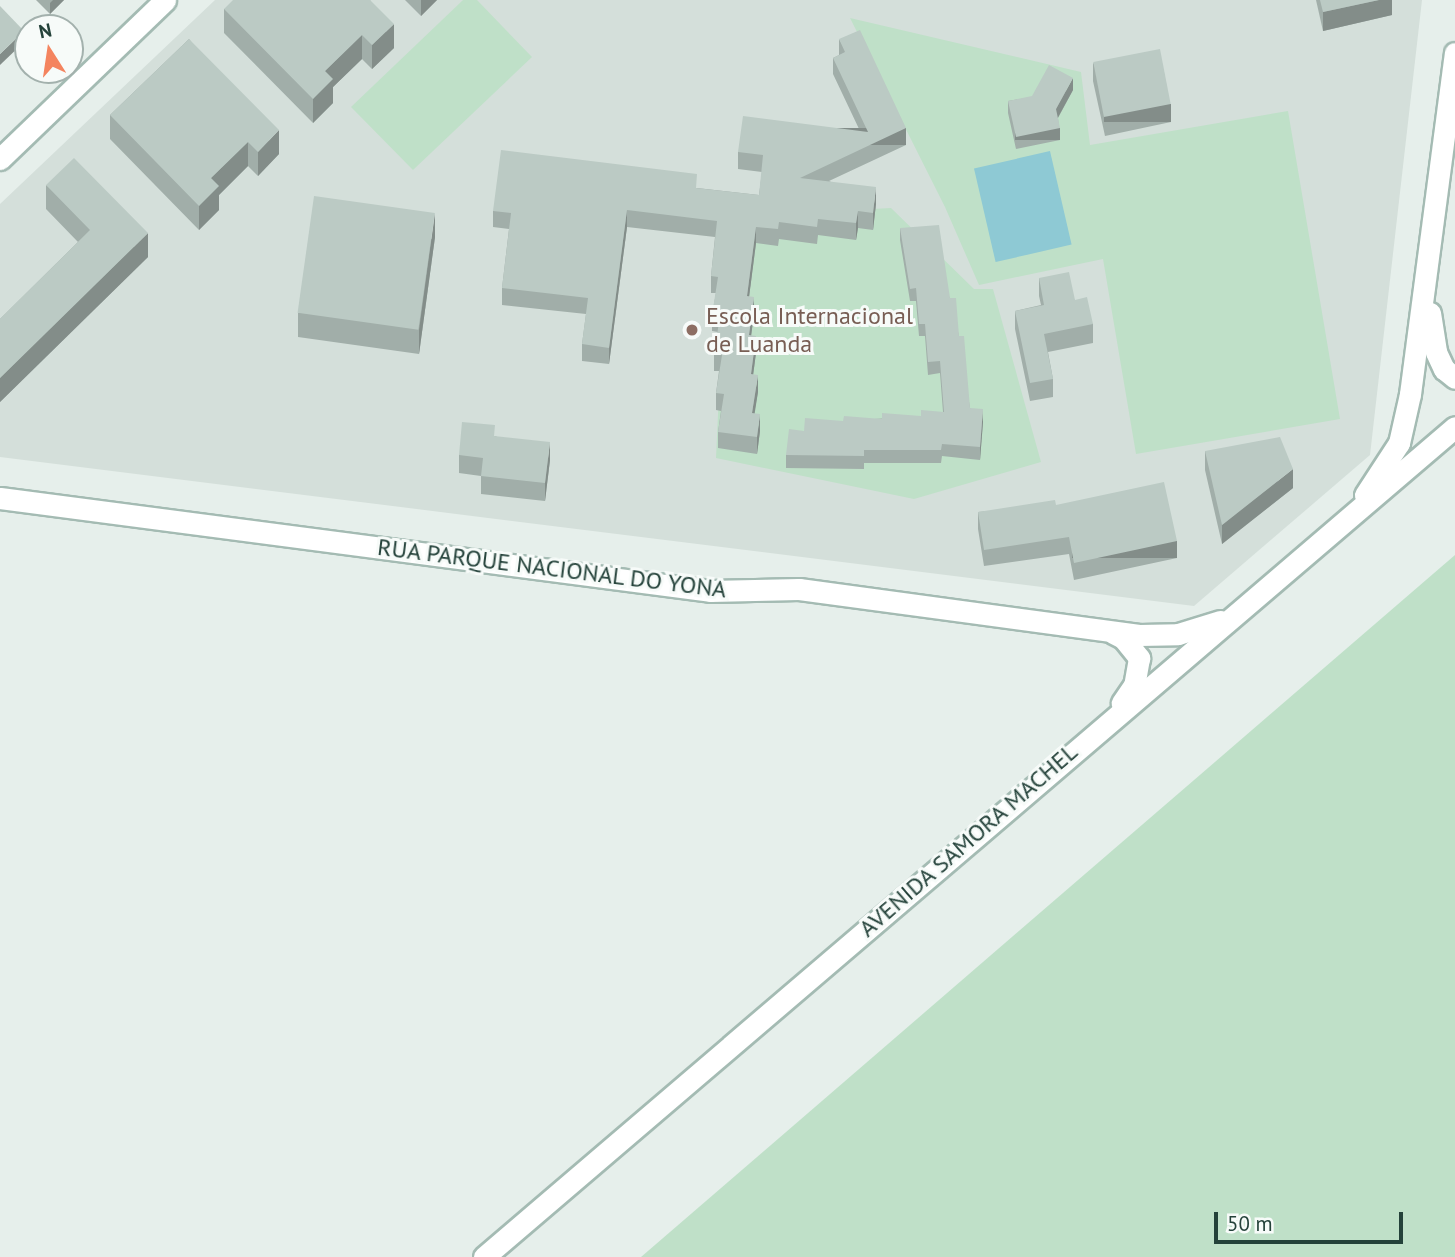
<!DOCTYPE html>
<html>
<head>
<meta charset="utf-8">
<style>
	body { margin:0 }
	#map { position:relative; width:1455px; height:1257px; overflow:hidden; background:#e6efeb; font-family:"PT Sans",sans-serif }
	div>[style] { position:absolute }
	.built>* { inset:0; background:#d4dfda }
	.green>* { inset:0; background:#bfe0c8 }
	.water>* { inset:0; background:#8ec9d4; transform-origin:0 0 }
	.roads { filter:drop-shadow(2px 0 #a4bbb3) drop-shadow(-2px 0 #a4bbb3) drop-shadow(0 2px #a4bbb3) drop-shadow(0 -2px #a4bbb3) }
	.secondary>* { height:21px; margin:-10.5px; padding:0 10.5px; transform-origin:10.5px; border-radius:10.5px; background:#fff }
	.wall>* { inset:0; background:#a1aea9 }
	.shaded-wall>* { inset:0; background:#838d89; transform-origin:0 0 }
	.building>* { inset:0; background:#bbcac4; transform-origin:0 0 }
	.dots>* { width:19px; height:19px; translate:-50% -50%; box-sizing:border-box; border:4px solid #f7fbf9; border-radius:50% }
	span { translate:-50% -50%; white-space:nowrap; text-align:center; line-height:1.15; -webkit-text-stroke:6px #f7fbf9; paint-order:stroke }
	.education-label { font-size:24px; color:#785e54 }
	.left { translate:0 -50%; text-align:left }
	.street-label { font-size:24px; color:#24423a }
	.north { position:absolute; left:14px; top:14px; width:70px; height:70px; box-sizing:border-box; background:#f7fbf9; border:2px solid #a3b1ad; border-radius:50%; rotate:348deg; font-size:19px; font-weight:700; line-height:28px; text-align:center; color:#24423a }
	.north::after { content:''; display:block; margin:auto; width:24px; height:32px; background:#f4845f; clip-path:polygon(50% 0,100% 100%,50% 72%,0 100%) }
	.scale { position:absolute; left:1214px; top:1212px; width:189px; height:32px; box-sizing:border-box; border:4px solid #24423a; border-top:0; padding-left:9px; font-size:21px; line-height:24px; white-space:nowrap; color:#24423a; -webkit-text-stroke:5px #f7fbf9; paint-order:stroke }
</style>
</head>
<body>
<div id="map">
	<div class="built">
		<i style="clip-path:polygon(215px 0,1422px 0,1370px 455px,1194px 606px,0 457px,0 204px)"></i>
	</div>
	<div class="green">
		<i style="clip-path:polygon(463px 0,477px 0,532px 57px,413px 170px,351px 107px)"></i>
		<i style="clip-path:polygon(850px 18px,1081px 72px,1090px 145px,1288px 111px,1340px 419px,1136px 454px,1103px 259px,979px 285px,945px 207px)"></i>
		<i style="clip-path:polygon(891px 208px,974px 289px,993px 289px,1041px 462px,914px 499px,716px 458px,727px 217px)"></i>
		<i style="clip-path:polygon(1455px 555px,1455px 1257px,641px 1257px)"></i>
	</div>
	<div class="water">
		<i style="left:1050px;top:151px;width:96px;height:78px;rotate:77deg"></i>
	</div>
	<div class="roads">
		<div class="secondary">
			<i style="left:0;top:159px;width:229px;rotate:-43.9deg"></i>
			<i style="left:1430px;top:313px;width:39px;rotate:81deg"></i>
			<i style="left:1436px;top:352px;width:19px;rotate:65deg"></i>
			<i style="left:1444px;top:369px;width:14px;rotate:39deg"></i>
			<i style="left:1365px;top:495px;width:62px;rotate:-56.8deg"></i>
			<i style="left:1399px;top:443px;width:50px;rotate:-77.3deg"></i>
			<i style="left:1410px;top:394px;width:344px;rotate:-82.5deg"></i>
			<i style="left:0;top:498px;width:716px;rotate:7.46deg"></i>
			<i style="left:710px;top:591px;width:89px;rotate:-1.3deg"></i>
			<i style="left:799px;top:589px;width:343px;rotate:7.7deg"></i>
			<i style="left:1139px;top:635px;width:39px;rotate:-1deg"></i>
			<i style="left:1178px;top:634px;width:44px;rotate:-17.2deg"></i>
			<i style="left:1113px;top:633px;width:11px;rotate:27deg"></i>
			<i style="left:1123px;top:638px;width:26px;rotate:51deg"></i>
			<i style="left:1139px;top:658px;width:27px;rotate:100deg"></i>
			<i style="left:1134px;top:685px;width:22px;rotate:124deg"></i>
			<i style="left:484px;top:1257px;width:1277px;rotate:-40.52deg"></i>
		</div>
	</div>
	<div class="wall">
		<i style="clip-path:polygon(36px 0,64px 0,50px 14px)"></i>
		<i style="clip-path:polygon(370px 0,394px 48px,372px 69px,362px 59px,333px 87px,333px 103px,313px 123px,224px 33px,224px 9px)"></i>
		<i style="clip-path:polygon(405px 0,437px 0,421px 16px)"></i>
		<i style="clip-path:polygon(1316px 0,1392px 0,1392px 15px,1323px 31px)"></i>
		<i style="clip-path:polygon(189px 39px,279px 154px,258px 176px,248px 166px,219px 195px,219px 210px,199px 230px,110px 139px,110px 115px)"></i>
		<i style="clip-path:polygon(839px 39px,906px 145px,829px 181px,876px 204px,873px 230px,858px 228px,856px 240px,818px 235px,817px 244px,779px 239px,778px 246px,756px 243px,749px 297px,754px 314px,751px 335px,756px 353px,753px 375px,758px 392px,754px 414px,760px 431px,757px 454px,718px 448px,718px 432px,721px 411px,716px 410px,716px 393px,719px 371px,714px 371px,714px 354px,718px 332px,712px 331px,712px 315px,716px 293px,711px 293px,711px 276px,715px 237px,627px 227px,609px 364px,582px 361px,582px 344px,586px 314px,502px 305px,502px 288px,509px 229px,493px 227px,493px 211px,697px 188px,759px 195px,762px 172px,738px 169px,738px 152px,860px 131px,833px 74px,833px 58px,839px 55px)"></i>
		<i style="clip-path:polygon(1093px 63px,1171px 122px,1105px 136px,1093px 81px)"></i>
		<i style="clip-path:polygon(1073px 90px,1058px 118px,1060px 140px,1016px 149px,1008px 113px,1008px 101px)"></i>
		<i style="clip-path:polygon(46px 185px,148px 257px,0 402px,0 319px,78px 242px,46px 209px)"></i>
		<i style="clip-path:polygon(900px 228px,950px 298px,959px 336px,970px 408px,983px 422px,980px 460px,942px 456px,941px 463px,864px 463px,864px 469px,786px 468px,786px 455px,804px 431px,843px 421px,921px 416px,943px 412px,940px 373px,928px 375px,925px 336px,919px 336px,916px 301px,910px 301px,900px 240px)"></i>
		<i style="clip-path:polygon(435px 237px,419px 354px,298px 337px,298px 313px)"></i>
		<i style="clip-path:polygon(1039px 278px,1075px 300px,1093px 324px,1093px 343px,1048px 352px,1053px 379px,1053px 397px,1030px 401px,1015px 329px,1015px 311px,1041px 305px,1039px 296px)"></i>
		<i style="clip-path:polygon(495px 436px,550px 460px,545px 501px,481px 494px,481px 476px,459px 473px,459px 455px)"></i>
		<i style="clip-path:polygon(1205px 451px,1293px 488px,1222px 544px,1205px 470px)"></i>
		<i style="clip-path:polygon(1056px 505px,1177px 558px,1074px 580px,1069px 554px,984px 566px,978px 529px,978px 512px)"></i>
	</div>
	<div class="shaded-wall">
		<i style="clip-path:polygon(53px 0,64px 0,50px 14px,50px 3px)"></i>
		<i style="clip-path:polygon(421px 0,437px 0,421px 16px)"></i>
		<i style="clip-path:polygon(1379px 0,1392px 0,1392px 15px,1323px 31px,1323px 12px)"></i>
		<i style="clip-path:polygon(394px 24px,394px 48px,372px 69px,372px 45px)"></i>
		<i style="clip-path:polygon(24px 31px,24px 42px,0 65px,0 54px)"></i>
		<i style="clip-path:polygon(362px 35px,362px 59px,333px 87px,333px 103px,313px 123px,313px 99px,325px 71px)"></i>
		<i style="clip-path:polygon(1073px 78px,1073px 90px,1056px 121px,1056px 109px)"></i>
		<i style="left:1171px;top:104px;width:18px;height:67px;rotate:90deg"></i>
		<i style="left:906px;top:128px;width:17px;height:117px;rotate:90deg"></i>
		<i style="left:1060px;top:128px;width:12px;height:45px;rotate:90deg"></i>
		<i style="clip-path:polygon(279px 130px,279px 154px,258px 176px,258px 152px)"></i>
		<i style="clip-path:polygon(248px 142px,248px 166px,219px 195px,219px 210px,199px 230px,199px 206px,211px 178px)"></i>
		<i style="clip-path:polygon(876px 187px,876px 204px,873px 230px,873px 213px)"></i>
		<i style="clip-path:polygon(627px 210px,627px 227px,609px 364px,609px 348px)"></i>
		<i style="clip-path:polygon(858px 211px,858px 228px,856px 240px,856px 223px)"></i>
		<i style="clip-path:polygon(435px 213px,435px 237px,419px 354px,419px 330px)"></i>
		<i style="clip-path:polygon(756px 227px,756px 243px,747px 313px,747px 296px)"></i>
		<i style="clip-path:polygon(148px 233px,148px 257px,0 402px,0 378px)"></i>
		<i style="clip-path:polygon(754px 297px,754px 314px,749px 352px,749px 335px)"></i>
		<i style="clip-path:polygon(756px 336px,756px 353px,751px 391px,751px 374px)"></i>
		<i style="clip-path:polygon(758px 375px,758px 392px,752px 430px,752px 413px)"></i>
		<i style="clip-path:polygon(983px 409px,983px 422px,980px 460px,980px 447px)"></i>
		<i style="clip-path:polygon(760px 414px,760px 431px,757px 454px,757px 437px)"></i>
		<i style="clip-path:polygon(550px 442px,550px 460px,545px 501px,545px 483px)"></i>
		<i style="clip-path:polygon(1293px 469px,1293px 488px,1222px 544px,1222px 525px)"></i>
		<i style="left:1177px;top:541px;width:17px;height:105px;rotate:90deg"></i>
	</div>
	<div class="building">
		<i style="clip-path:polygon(233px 0,370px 0,394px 24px,372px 45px,362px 35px,325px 71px,333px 79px,313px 99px,224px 9px)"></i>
		<i style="clip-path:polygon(1320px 0,1379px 0,1323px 12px)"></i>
		<i style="clip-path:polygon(0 6px,24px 31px,0 54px)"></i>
		<i style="clip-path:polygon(860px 30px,906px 128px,800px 178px,876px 187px,873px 213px,858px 211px,856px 223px,818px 219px,817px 227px,779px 222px,778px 229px,756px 227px,747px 296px,754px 297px,749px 335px,756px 336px,751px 374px,758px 375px,752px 413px,760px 414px,757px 437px,718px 432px,724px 394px,716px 393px,722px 355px,714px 354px,720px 316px,712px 315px,718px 277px,711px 276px,717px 221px,627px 210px,609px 348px,582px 344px,588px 298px,502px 288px,511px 213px,493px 211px,501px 150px,697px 174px,696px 188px,759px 195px,763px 155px,738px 152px,743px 116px,868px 132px,833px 58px,845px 52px,839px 39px)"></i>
		<i style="clip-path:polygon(189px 39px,279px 130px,258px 152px,248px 142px,211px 178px,219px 186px,199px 206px,110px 115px)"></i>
		<i style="left:1160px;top:49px;width:56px;height:68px;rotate:79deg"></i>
		<i style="clip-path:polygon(1049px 65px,1073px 78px,1056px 109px,1060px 128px,1016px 137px,1008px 101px,1032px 96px)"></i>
		<i style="clip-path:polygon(74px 158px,148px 233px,0 378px,0 319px,90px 230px,46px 185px)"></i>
		<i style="left:314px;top:196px;width:122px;height:118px;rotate:8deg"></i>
		<i style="clip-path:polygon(939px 225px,950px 298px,956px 298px,959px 336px,964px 336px,970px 408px,983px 409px,980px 447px,942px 444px,941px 450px,864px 450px,864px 456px,786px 455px,789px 429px,804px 431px,805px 418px,843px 421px,844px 416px,882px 419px,882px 413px,921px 416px,921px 410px,944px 412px,940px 361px,928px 362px,925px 324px,919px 324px,916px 288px,910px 289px,900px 228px)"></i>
		<i style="clip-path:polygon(1069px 272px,1075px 300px,1087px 297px,1093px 324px,1044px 334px,1053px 379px,1030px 383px,1015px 311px,1044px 305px,1039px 278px)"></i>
		<i style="clip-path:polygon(462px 422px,495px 425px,494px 436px,550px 442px,545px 483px,481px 476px,483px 458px,459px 455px)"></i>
		<i style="clip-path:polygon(1280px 437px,1293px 469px,1222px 525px,1205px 451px)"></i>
		<i style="clip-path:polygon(1164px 482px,1177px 541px,1074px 563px,1069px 537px,984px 550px,978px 512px,1055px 500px,1056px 505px)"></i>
	</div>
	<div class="dots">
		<i style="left:692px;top:330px;background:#8d6e63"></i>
	</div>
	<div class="education-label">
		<span class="left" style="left:706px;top:330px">Escola Internacional<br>de Luanda</span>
	</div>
	<div class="street-label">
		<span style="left:552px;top:568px;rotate:7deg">RUA PARQUE NACIONAL DO YONA</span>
		<span style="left:968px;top:840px;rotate:-41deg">AVENIDA SAMORA MACHEL</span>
	</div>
	<div class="north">N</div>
	<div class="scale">50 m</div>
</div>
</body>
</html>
